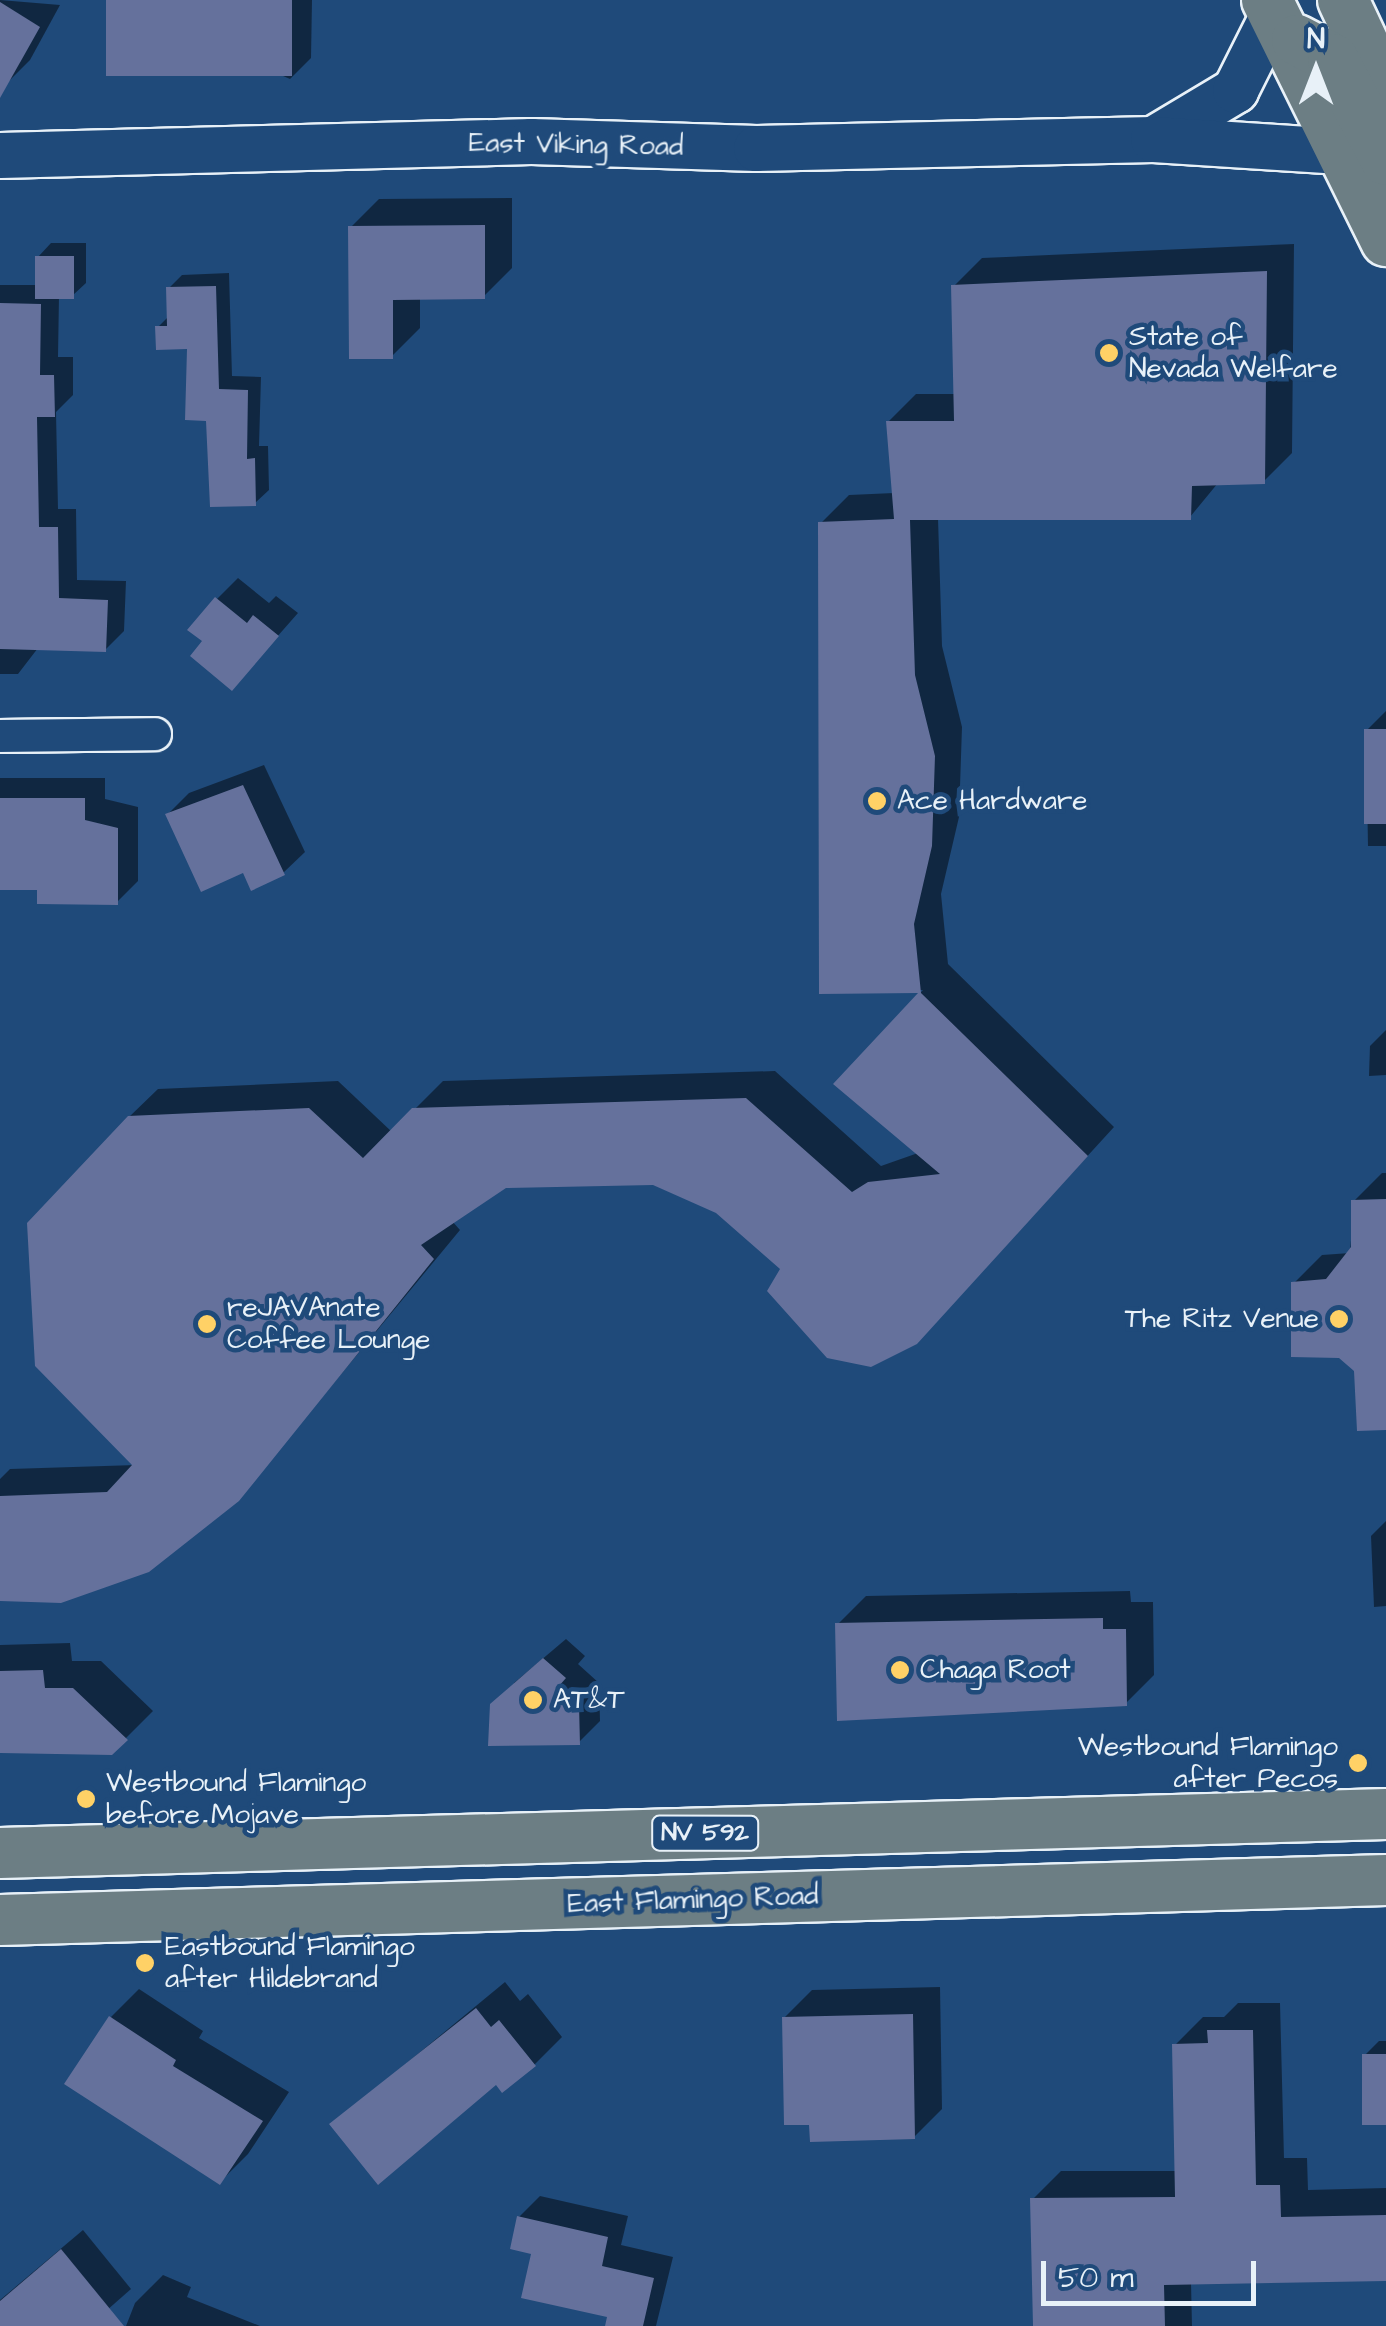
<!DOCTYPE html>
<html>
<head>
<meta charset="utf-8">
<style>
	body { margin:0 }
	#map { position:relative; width:1386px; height:2326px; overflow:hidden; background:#1f4a7a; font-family:"Architects Daughter",sans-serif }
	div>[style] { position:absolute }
	.shadow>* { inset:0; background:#0007 }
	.building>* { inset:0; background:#65719c; transform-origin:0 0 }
	.roads { filter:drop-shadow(2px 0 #e8f1f8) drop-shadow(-2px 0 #e8f1f8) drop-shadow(0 2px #e8f1f8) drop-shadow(0 -2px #e8f1f8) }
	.street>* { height:32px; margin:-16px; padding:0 16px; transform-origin:16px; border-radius:16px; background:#1f4a7a }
	.secondary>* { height:45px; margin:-22.5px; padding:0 22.5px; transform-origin:22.5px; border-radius:22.5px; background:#1f4a7a }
	.primary>* { height:50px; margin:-25px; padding:0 25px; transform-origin:25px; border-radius:25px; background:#6c7e84 }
	.dots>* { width:28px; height:28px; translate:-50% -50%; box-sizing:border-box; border:5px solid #1f4a7a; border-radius:50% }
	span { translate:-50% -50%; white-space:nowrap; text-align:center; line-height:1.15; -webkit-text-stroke:9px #1f4a7a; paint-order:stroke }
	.shield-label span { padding:2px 8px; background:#1f4a7a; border:2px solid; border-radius:8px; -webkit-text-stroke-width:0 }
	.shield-label { font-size:25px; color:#e8f1f8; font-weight:700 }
	.street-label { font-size:28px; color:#e8f1f8 }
	.poi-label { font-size:28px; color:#e8f1f8 }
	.left { translate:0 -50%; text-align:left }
	.right { translate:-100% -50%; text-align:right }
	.north { position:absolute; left:1266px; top:20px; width:100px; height:100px; -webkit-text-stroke:8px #1f4a7a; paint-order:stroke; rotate:0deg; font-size:28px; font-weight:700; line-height:40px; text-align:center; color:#e8f1f8 }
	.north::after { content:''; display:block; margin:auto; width:35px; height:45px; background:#e8f1f8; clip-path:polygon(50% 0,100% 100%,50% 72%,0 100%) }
	.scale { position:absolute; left:1041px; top:2261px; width:215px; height:45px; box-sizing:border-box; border:5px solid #e8f1f8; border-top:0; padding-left:12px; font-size:30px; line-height:35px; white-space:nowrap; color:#e8f1f8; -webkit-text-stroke:8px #1f4a7a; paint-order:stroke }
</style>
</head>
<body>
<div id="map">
	<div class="shadow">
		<i style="clip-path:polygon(0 0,60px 5px,30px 60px,9px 81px,0 76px)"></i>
		<i style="clip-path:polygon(109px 0,312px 0,311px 58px,290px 79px)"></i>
		<i style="clip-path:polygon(512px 198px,512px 268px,484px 296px,420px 297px,420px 328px,392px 356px,351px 227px,379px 199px)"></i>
		<i style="clip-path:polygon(51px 243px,86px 243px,86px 283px,72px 296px,59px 296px,58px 357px,73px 357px,73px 395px,56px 412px,58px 509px,76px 509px,77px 580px,126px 581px,124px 631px,105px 650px,38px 648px,18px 674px,0 674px,0 285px,37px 285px,38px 257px)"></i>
		<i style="clip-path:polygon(1294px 244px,1292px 453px,1264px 481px,1218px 483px,1190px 517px,938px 518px,942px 646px,962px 727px,959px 817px,941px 894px,948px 964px,1114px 1127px,945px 1312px,784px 1268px,718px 1211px,653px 1182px,505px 1186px,452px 1221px,460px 1230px,238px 1499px,0 1599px,0 1479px,10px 1469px,136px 1465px,129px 1117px,158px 1089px,338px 1081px,392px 1132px,443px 1081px,775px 1071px,881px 1166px,918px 1153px,836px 1084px,923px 990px,822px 992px,821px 523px,849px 495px,894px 493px,888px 422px,916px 394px,956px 394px,954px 286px,982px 258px)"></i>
		<i style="clip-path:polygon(229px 273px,232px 376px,261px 377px,259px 446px,268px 446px,269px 490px,255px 503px,208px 418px,189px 346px,158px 327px,169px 316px,169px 288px,182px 275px)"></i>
		<i style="clip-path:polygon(238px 578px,269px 603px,276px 596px,298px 613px,232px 688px,205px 641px,217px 599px)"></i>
		<i style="clip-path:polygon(1386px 711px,1386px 846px,1368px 846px,1366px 731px)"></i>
		<i style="clip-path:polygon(264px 765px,305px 852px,283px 873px,244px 869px,168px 814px,189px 793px)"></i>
		<i style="clip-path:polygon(0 778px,105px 778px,105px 799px,138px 807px,138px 881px,117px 902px,39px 887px,0 888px)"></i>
		<i style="clip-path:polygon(1386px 1030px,1386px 1075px,1369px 1076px,1370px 1046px)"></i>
		<i style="clip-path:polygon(1382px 1173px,1386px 1173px,1386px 1427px,1356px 1370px,1294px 1283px,1322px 1255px,1350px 1253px,1354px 1201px)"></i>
		<i style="clip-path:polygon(1386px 1521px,1386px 1606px,1374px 1607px,1371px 1536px)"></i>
		<i style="clip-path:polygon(1130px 1591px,1131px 1602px,1153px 1602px,1154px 1675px,1126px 1703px,838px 1624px,866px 1596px)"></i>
		<i style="clip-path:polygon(566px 1639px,585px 1656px,578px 1664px,599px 1683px,600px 1721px,579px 1742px,514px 1683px)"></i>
		<i style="clip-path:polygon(70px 1643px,72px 1661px,101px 1661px,153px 1711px,111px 1753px,0 1751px,0 1645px)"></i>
		<i style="clip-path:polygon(505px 1982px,520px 2001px,528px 1994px,562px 2037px,534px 2065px,496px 2081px,333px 2124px)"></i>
		<i style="clip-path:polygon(940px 1987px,942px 2109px,914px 2137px,784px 2018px,812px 1990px)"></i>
		<i style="clip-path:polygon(139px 1989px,203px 2031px,199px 2038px,289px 2092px,248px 2154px,220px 2182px,111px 2017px)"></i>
		<i style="clip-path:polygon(1238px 2003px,1280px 2003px,1284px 2158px,1307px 2158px,1308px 2190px,1386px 2188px,1386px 2278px,1191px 2282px,1192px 2326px,1035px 2326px,1033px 2199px,1061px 2171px,1177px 2171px,1175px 2045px,1203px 2017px,1224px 2017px)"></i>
		<i style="clip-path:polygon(1379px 2041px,1386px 2041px,1386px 2122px,1365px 2055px)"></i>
		<i style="clip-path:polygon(540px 2196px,628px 2216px,621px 2245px,673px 2257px,656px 2326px,607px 2326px,610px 2315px,534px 2252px,519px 2217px)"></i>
		<i style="clip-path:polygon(83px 2230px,131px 2289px,89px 2326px,0 2326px,0 2300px)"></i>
		<i style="clip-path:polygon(163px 2275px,191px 2287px,187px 2297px,260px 2326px,126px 2326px,135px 2303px)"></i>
	</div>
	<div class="building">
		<i style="left:106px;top:0;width:186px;height:76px"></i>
		<i style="clip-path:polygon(0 2px,40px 27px,0 98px)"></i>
		<i style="clip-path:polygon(485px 225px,485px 299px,393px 300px,393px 359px,349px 359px,348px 226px)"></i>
		<i style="left:35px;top:256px;width:39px;height:43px"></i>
		<i style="clip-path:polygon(1267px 271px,1265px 484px,1192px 486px,1191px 520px,910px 520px,915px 675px,935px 756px,932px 846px,914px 924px,921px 993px,1088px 1156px,917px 1344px,871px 1367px,827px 1358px,767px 1291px,780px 1269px,716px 1213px,653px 1185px,506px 1188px,421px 1245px,434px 1259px,239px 1501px,149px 1572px,61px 1603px,0 1601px,0 1496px,107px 1492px,132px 1465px,35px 1366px,27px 1223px,128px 1116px,309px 1108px,363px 1158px,412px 1108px,746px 1098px,852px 1192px,868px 1182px,940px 1174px,833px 1084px,918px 993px,819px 994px,818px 522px,894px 519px,886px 421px,954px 421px,951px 285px)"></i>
		<i style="clip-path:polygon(216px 286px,219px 389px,248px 390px,247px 459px,255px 458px,256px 506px,210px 507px,206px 421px,185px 420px,187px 349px,156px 350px,155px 326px,167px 326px,166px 287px)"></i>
		<i style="clip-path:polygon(0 303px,41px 304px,40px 375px,54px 375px,55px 417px,37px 417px,39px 527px,58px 527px,59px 598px,108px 600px,106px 652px,0 649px)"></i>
		<i style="clip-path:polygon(215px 597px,247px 623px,253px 615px,279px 636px,232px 691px,190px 656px,202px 641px,187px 630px)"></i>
		<i style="left:1386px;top:729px;width:95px;height:22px;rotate:90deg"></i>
		<i style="clip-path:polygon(243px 785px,285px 875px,251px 891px,243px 873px,201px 892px,165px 814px)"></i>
		<i style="clip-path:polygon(0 798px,85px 798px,85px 820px,118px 828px,118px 905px,37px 904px,37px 890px,0 890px)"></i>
		<i style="clip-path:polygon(1386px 1199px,1386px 1430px,1357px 1431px,1354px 1371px,1339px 1358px,1291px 1357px,1291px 1282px,1326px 1279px,1351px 1247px,1351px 1200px)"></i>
		<i style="clip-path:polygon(1103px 1618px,1103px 1629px,1126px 1629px,1127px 1706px,837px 1721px,835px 1623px)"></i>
		<i style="clip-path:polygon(543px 1658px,566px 1678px,559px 1686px,579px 1704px,580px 1745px,488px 1746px,490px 1704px)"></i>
		<i style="clip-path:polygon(43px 1670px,45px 1688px,73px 1688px,128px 1740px,112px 1755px,0 1753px,0 1671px)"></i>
		<i style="clip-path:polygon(476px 2008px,491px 2027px,499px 2020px,536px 2066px,502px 2093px,496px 2085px,378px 2185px,329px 2124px)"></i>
		<i style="clip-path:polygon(913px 2014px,915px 2139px,810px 2142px,809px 2125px,784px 2125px,782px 2017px)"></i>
		<i style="clip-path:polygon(109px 2016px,176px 2060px,173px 2066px,263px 2121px,220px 2185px,64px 2084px)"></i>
		<i style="clip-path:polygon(1207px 2030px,1253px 2030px,1256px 2185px,1280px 2185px,1281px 2217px,1386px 2215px,1386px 2281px,1164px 2285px,1165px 2326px,1033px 2326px,1030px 2198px,1175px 2197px,1172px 2044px,1208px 2043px)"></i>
		<i style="left:1362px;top:2054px;width:24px;height:71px"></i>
		<i style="clip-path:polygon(517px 2216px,608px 2237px,602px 2266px,654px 2278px,643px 2326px,605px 2326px,607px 2317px,521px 2298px,531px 2254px,510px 2249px)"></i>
		<i style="clip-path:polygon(61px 2249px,124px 2326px,0 2326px,0 2301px)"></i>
	</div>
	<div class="roads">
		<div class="street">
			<i style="left:0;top:736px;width:155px;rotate:-0.7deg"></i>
		</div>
		<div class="secondary">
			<i style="left:1153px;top:139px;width:96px;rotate:-30.9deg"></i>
			<i style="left:1235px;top:90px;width:87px;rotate:-63.4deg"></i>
			<i style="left:0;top:155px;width:531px;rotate:-1.51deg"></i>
			<i style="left:531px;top:141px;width:225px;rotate:1.8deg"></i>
			<i style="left:756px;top:148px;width:397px;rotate:-1.3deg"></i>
			<i style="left:1153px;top:139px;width:188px;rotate:3.7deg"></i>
		</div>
		<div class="primary">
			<i style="left:1267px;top:0;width:269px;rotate:63.7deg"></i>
			<i style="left:1343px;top:0;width:102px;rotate:64.9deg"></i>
			<i style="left:1297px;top:40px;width:41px;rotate:27.8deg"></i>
			<i style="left:1333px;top:59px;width:114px;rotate:62.3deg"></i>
			<i style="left:0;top:1853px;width:1387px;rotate:-1.61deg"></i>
			<i style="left:0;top:1920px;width:1387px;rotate:-1.65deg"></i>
		</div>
	</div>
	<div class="dots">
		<i style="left:1109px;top:353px;background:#ffd166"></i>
		<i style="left:877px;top:801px;background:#ffd166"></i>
		<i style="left:1339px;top:1319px;background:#ffd166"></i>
		<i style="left:207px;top:1324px;background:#ffd166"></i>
		<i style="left:900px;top:1670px;background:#ffd166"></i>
		<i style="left:533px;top:1700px;background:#ffd166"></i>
		<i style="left:1358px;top:1763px;background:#ffd166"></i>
		<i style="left:86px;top:1799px;background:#ffd166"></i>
		<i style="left:145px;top:1963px;background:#ffd166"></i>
	</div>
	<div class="shield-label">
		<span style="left:705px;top:1833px">NV 592</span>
	</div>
	<div class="street-label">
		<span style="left:576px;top:145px;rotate:1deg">East Viking Road</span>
		<span style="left:693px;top:1900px;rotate:-2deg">East Flamingo Road</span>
	</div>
	<div class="poi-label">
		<span class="left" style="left:1129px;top:353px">State of<br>Nevada Welfare</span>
		<span class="left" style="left:897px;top:801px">Ace Hardware</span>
		<span class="left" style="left:227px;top:1324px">reJAVAnate<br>Coffee Lounge</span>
		<span class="right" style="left:1319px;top:1319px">The Ritz Venue</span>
		<span class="left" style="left:920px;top:1670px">Chaga Root</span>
		<span class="left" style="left:553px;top:1700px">AT&amp;T</span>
		<span class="right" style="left:1338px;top:1763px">Westbound Flamingo<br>after Pecos</span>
		<span class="left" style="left:106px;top:1799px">Westbound Flamingo<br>before Mojave</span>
		<span class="left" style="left:165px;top:1963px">Eastbound Flamingo<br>after Hildebrand</span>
	</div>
	<div class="north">N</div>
	<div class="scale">50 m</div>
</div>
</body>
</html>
